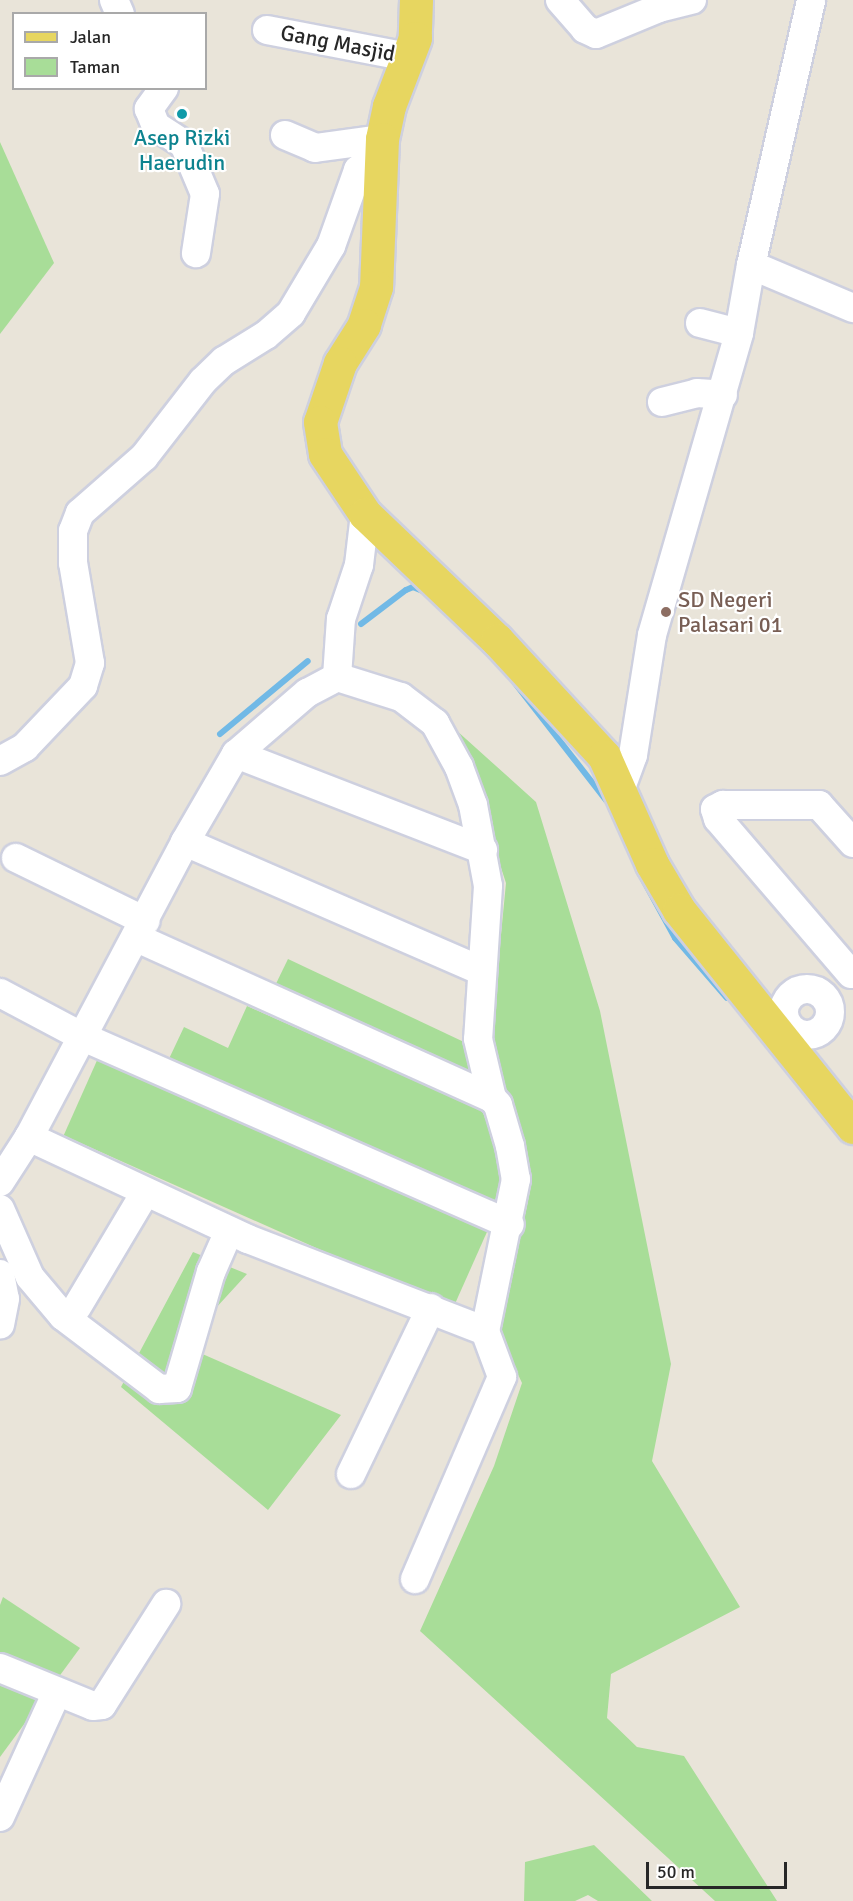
<!DOCTYPE html>
<html>
<head>
<meta charset="utf-8">
<style>
	body { margin:0 }
	#map { position:relative; width:853px; height:1901px; overflow:hidden; background:#e9e4d9; font-family:Signika,sans-serif }
	div>[style] { position:absolute }
	.green>* { inset:0; background:#a8dd98; transform-origin:0 0 }
	.stream>* { height:6px; margin:-3px; padding:0 3px; transform-origin:3px; border-radius:3px; background:#71b9e6 }
	.roads { filter:drop-shadow(2px 0 #ced0df) drop-shadow(-2px 0 #ced0df) drop-shadow(0 2px #ced0df) drop-shadow(0 -2px #ced0df) }
	.minor>* { height:28px; margin:-14px; padding:0 14px; transform-origin:14px; border-radius:14px; background:#fff }
	.minor>.ring { margin:-14px; padding:0; box-sizing:content-box; background:none; border:28px solid #fff; border-radius:50% }
	.major>* { height:33px; margin:-16.5px; padding:0 16.5px; transform-origin:16.5px; border-radius:16.5px; background:#e7d660 }
	.dots>* { width:16px; height:16px; translate:-50% -50%; box-sizing:border-box; border:3px solid #fff; border-radius:50% }
	span { translate:-50% -50%; white-space:nowrap; text-align:center; line-height:1.15; -webkit-text-stroke:4.5px #fff; paint-order:stroke }
	.street-label { font-size:22px; color:#272727 }
	.culture-label { font-size:22px; color:#0d838f }
	.education-label { font-size:22px; color:#785e54 }
	.left { translate:0 -50%; text-align:left }
	.legend { position:absolute; left:12px; top:12px; width:195px; height:78px; box-sizing:border-box; background:#fff; border:2px solid #a9a9a9; margin:0; padding:8px 10px; list-style:none; font-size:18px; color:#272727 }
	.legend li { display:flex; align-items:center; gap:12px; height:30px }
	.legend b { width:30px; border:2px solid #a9a9a9 }
	.scale { position:absolute; left:646px; top:1862px; width:141px; height:27px; box-sizing:border-box; border:3px solid #272727; border-top:0; padding-left:8px; font-size:18px; line-height:21px; white-space:nowrap; color:#272727; -webkit-text-stroke:4px #fff; paint-order:stroke }
</style>
</head>
<body>
<div id="map">
	<div class="green">
		<i style="clip-path:polygon(0 142px,54px 263px,0 334px)"></i>
		<i style="clip-path:polygon(456px 730px,536px 802px,600px 1011px,671px 1364px,652px 1461px,740px 1607px,611px 1674px,607px 1718px,637px 1747px,684px 1756px,777px 1901px,715px 1901px,420px 1631px,494px 1466px,522px 1383px,500px 1336px,531px 1186px,491px 1038px,506px 883px)"></i>
		<i style="clip-path:polygon(288px 959px,464px 1042px,471px 1077px,270px 996px)"></i>
		<i style="clip-path:polygon(247px 1006px,482px 1110px,504px 1169px,493px 1213px,167px 1063px,184px 1027px,228px 1048px)"></i>
		<i style="left:99px;top:1056px;width:426px;height:87px;rotate:24deg"></i>
		<i style="clip-path:polygon(193px 1252px,247px 1274px,182px 1345px,341px 1415px,268px 1510px,121px 1387px)"></i>
		<i style="clip-path:polygon(3px 1597px,80px 1648px,0 1757px,0 1605px)"></i>
		<i style="clip-path:polygon(594px 1845px,652px 1901px,598px 1901px,588px 1895px,575px 1901px,524px 1901px,525px 1862px)"></i>
	</div>
	<div class="stream">
		<i style="left:361px;top:624px;width:56px;rotate:-37.1deg"></i>
		<i style="left:406px;top:590px;width:8px;rotate:-23deg"></i>
		<i style="left:413px;top:587px;width:13px;rotate:23deg"></i>
		<i style="left:514px;top:682px;width:150px;rotate:52.1deg"></i>
		<i style="left:220px;top:734px;width:114px;rotate:-39.7deg"></i>
		<i style="left:640px;top:874px;width:73px;rotate:61.3deg"></i>
		<i style="left:675px;top:938px;width:79px;rotate:49.1deg"></i>
	</div>
	<div class="roads">
		<div class="minor">
			<i style="left:114px;top:0;width:15px;rotate:67deg"></i>
			<i style="left:560px;top:0;width:38px;rotate:49deg"></i>
			<i style="left:585px;top:29px;width:12px;rotate:24deg"></i>
			<i style="left:596px;top:34px;width:68px;rotate:-22.4deg"></i>
			<i style="left:659px;top:8px;width:34px;rotate:-14deg"></i>
			<i style="left:267px;top:30px;width:145px;rotate:10.8deg"></i>
			<i style="left:164px;top:88px;width:26px;rotate:126deg"></i>
			<i style="left:149px;top:109px;width:18px;rotate:68deg"></i>
			<i style="left:156px;top:126px;width:33px;rotate:33deg"></i>
			<i style="left:184px;top:144px;width:54px;rotate:67.2deg"></i>
			<i style="left:205px;top:194px;width:60px;rotate:98.7deg"></i>
			<i style="left:285px;top:135px;width:33px;rotate:23deg"></i>
			<i style="left:315px;top:148px;width:68px;rotate:-7.7deg"></i>
			<i style="left:751px;top:265px;width:111px;rotate:22.9deg"></i>
			<i style="left:700px;top:323px;width:40px;rotate:14.4deg"></i>
			<i style="left:662px;top:402px;width:36px;rotate:-14deg"></i>
			<i style="left:697px;top:393px;width:26px;rotate:4deg"></i>
			<i style="left:337px;top:677px;width:67px;rotate:17.4deg"></i>
			<i style="left:401px;top:697px;width:43px;rotate:37.4deg"></i>
			<i style="left:435px;top:723px;width:50px;rotate:61.4deg"></i>
			<i style="left:459px;top:767px;width:40px;rotate:69.8deg"></i>
			<i style="left:473px;top:805px;width:82px;rotate:79.5deg"></i>
			<i style="left:488px;top:886px;width:153px;rotate:93.7deg"></i>
			<i style="left:478px;top:1039px;width:61px;rotate:76.7deg"></i>
			<i style="left:492px;top:1098px;width:9px;rotate:49deg"></i>
			<i style="left:498px;top:1105px;width:43px;rotate:73.7deg"></i>
			<i style="left:510px;top:1146px;width:34px;rotate:80deg"></i>
			<i style="left:516px;top:1179px;width:155px;rotate:101.5deg"></i>
			<i style="left:485px;top:1331px;width:49px;rotate:69.7deg"></i>
			<i style="left:502px;top:1377px;width:220px;rotate:113.3deg"></i>
			<i style="left:236px;top:754px;width:265px;rotate:21.2deg"></i>
			<i style="left:0;top:761px;width:29px;rotate:-29deg"></i>
			<i style="left:25px;top:747px;width:84px;rotate:-46.4deg"></i>
			<i style="left:83px;top:686px;width:24px;rotate:-73deg"></i>
			<i style="left:90px;top:663px;width:101px;rotate:-99.6deg"></i>
			<i style="left:73px;top:563px;width:32px;rotate:-90deg"></i>
			<i style="left:73px;top:531px;width:19px;rotate:-69deg"></i>
			<i style="left:80px;top:513px;width:85px;rotate:-41.2deg"></i>
			<i style="left:144px;top:457px;width:96px;rotate:-52.2deg"></i>
			<i style="left:203px;top:381px;width:29px;rotate:-44deg"></i>
			<i style="left:224px;top:361px;width:49px;rotate:-31.8deg"></i>
			<i style="left:266px;top:335px;width:33px;rotate:-41deg"></i>
			<i style="left:291px;top:313px;width:78px;rotate:-59.2deg"></i>
			<i style="left:331px;top:246px;width:81px;rotate:-70.4deg"></i>
			<i style="left:358px;top:170px;width:29px;rotate:-36deg"></i>
			<i style="left:621px;top:788px;width:35px;rotate:-70deg"></i>
			<i style="left:633px;top:755px;width:121px;rotate:-81deg"></i>
			<i style="left:652px;top:635px;width:314px;rotate:-73.9deg"></i>
			<i style="left:739px;top:333px;width:69px;rotate:-80deg"></i>
			<i style="left:751px;top:265px;width:272px;rotate:-77.2deg"></i>
			<i style="left:185px;top:842px;width:324px;rotate:23.5deg"></i>
			<i style="left:16px;top:858px;width:144px;rotate:26deg"></i>
			<i style="left:137px;top:938px;width:389px;rotate:24.3deg"></i>
			<i style="left:851px;top:974px;width:204px;rotate:-130.6deg"></i>
			<i style="left:718px;top:819px;width:10px;rotate:-107deg"></i>
			<i style="left:715px;top:809px;width:9px;rotate:-27deg"></i>
			<i style="left:723px;top:805px;width:96px"></i>
			<i style="left:819px;top:805px;width:51px;rotate:48.2deg"></i>
			<i class="ring" style="left:784px;top:989px;width:18px;height:18px"></i>
			<i style="left:0;top:993px;width:94px;rotate:27.9deg"></i>
			<i style="left:83px;top:1037px;width:466px;rotate:23.7deg"></i>
			<i style="left:29px;top:1137px;width:242px;rotate:25deg"></i>
			<i style="left:248px;top:1239px;width:254px;rotate:21.2deg"></i>
			<i style="left:0;top:1182px;width:54px;rotate:-57.2deg"></i>
			<i style="left:29px;top:1137px;width:334px;rotate:-62.1deg"></i>
			<i style="left:185px;top:842px;width:102px;rotate:-59.9deg"></i>
			<i style="left:236px;top:754px;width:94px;rotate:-40.7deg"></i>
			<i style="left:307px;top:693px;width:34px;rotate:-28deg"></i>
			<i style="left:337px;top:677px;width:58px;rotate:-86.1deg"></i>
			<i style="left:341px;top:619px;width:57px;rotate:-71.6deg"></i>
			<i style="left:359px;top:565px;width:51px;rotate:-83.3deg"></i>
			<i style="left:0;top:1209px;width:74px;rotate:66.2deg"></i>
			<i style="left:30px;top:1277px;width:51px;rotate:49.8deg"></i>
			<i style="left:63px;top:1316px;width:121px;rotate:37.2deg"></i>
			<i style="left:159px;top:1389px;width:18px;rotate:-3deg"></i>
			<i style="left:177px;top:1388px;width:121px;rotate:-73.7deg"></i>
			<i style="left:211px;top:1272px;width:45px;rotate:-66.3deg"></i>
			<i style="left:0;top:1274px;width:25px;rotate:79deg"></i>
			<i style="left:5px;top:1299px;width:26px;rotate:101deg"></i>
			<i style="left:77px;top:1307px;width:133px;rotate:-59.2deg"></i>
			<i style="left:351px;top:1474px;width:184px;rotate:-64.3deg"></i>
			<i style="left:0;top:1668px;width:100px;rotate:22.2deg"></i>
			<i style="left:93px;top:1706px;width:9px;rotate:-6deg"></i>
			<i style="left:102px;top:1705px;width:120px;rotate:-57.6deg"></i>
			<i style="left:0;top:1817px;width:137px;rotate:-65.5deg"></i>
		</div>
		<div class="major">
			<i style="left:416px;top:0;width:38px;rotate:92deg"></i>
			<i style="left:415px;top:38px;width:73px;rotate:110.9deg"></i>
			<i style="left:389px;top:106px;width:34px;rotate:102deg"></i>
			<i style="left:382px;top:139px;width:148px;rotate:92.3deg"></i>
			<i style="left:376px;top:287px;width:40px;rotate:108deg"></i>
			<i style="left:364px;top:325px;width:45px;rotate:122.3deg"></i>
			<i style="left:340px;top:363px;width:62px;rotate:108.7deg"></i>
			<i style="left:320px;top:422px;width:32px;rotate:81deg"></i>
			<i style="left:325px;top:454px;width:72px;rotate:56.3deg"></i>
			<i style="left:365px;top:514px;width:182px;rotate:43.7deg"></i>
			<i style="left:497px;top:640px;width:158px;rotate:47.3deg"></i>
			<i style="left:604px;top:756px;width:118px;rotate:66deg"></i>
			<i style="left:652px;top:864px;width:53px;rotate:59.6deg"></i>
			<i style="left:679px;top:910px;width:278px;rotate:51.3deg"></i>
		</div>
	</div>
	<div class="dots">
		<i style="left:182px;top:114px;background:#0f9aa8"></i>
		<i style="left:666px;top:612px;background:#8d6e63"></i>
	</div>
	<div class="street-label">
		<span style="left:338px;top:43px;rotate:11deg">Gang Masjid</span>
	</div>
	<div class="culture-label">
		<span style="left:182px;top:150px">Asep Rizki<br>Haerudin</span>
	</div>
	<div class="education-label">
		<span class="left" style="left:678px;top:612px">SD Negeri<br>Palasari 01</span>
	</div>
	<ul class="legend">
	<li><b style="height:8px;background:#e7d660"></b>Jalan</li>
	<li><b style="height:16px;background:#a8dd98"></b>Taman</li>
	</ul>
	<div class="scale">50 m</div>
</div>
</body>
</html>
